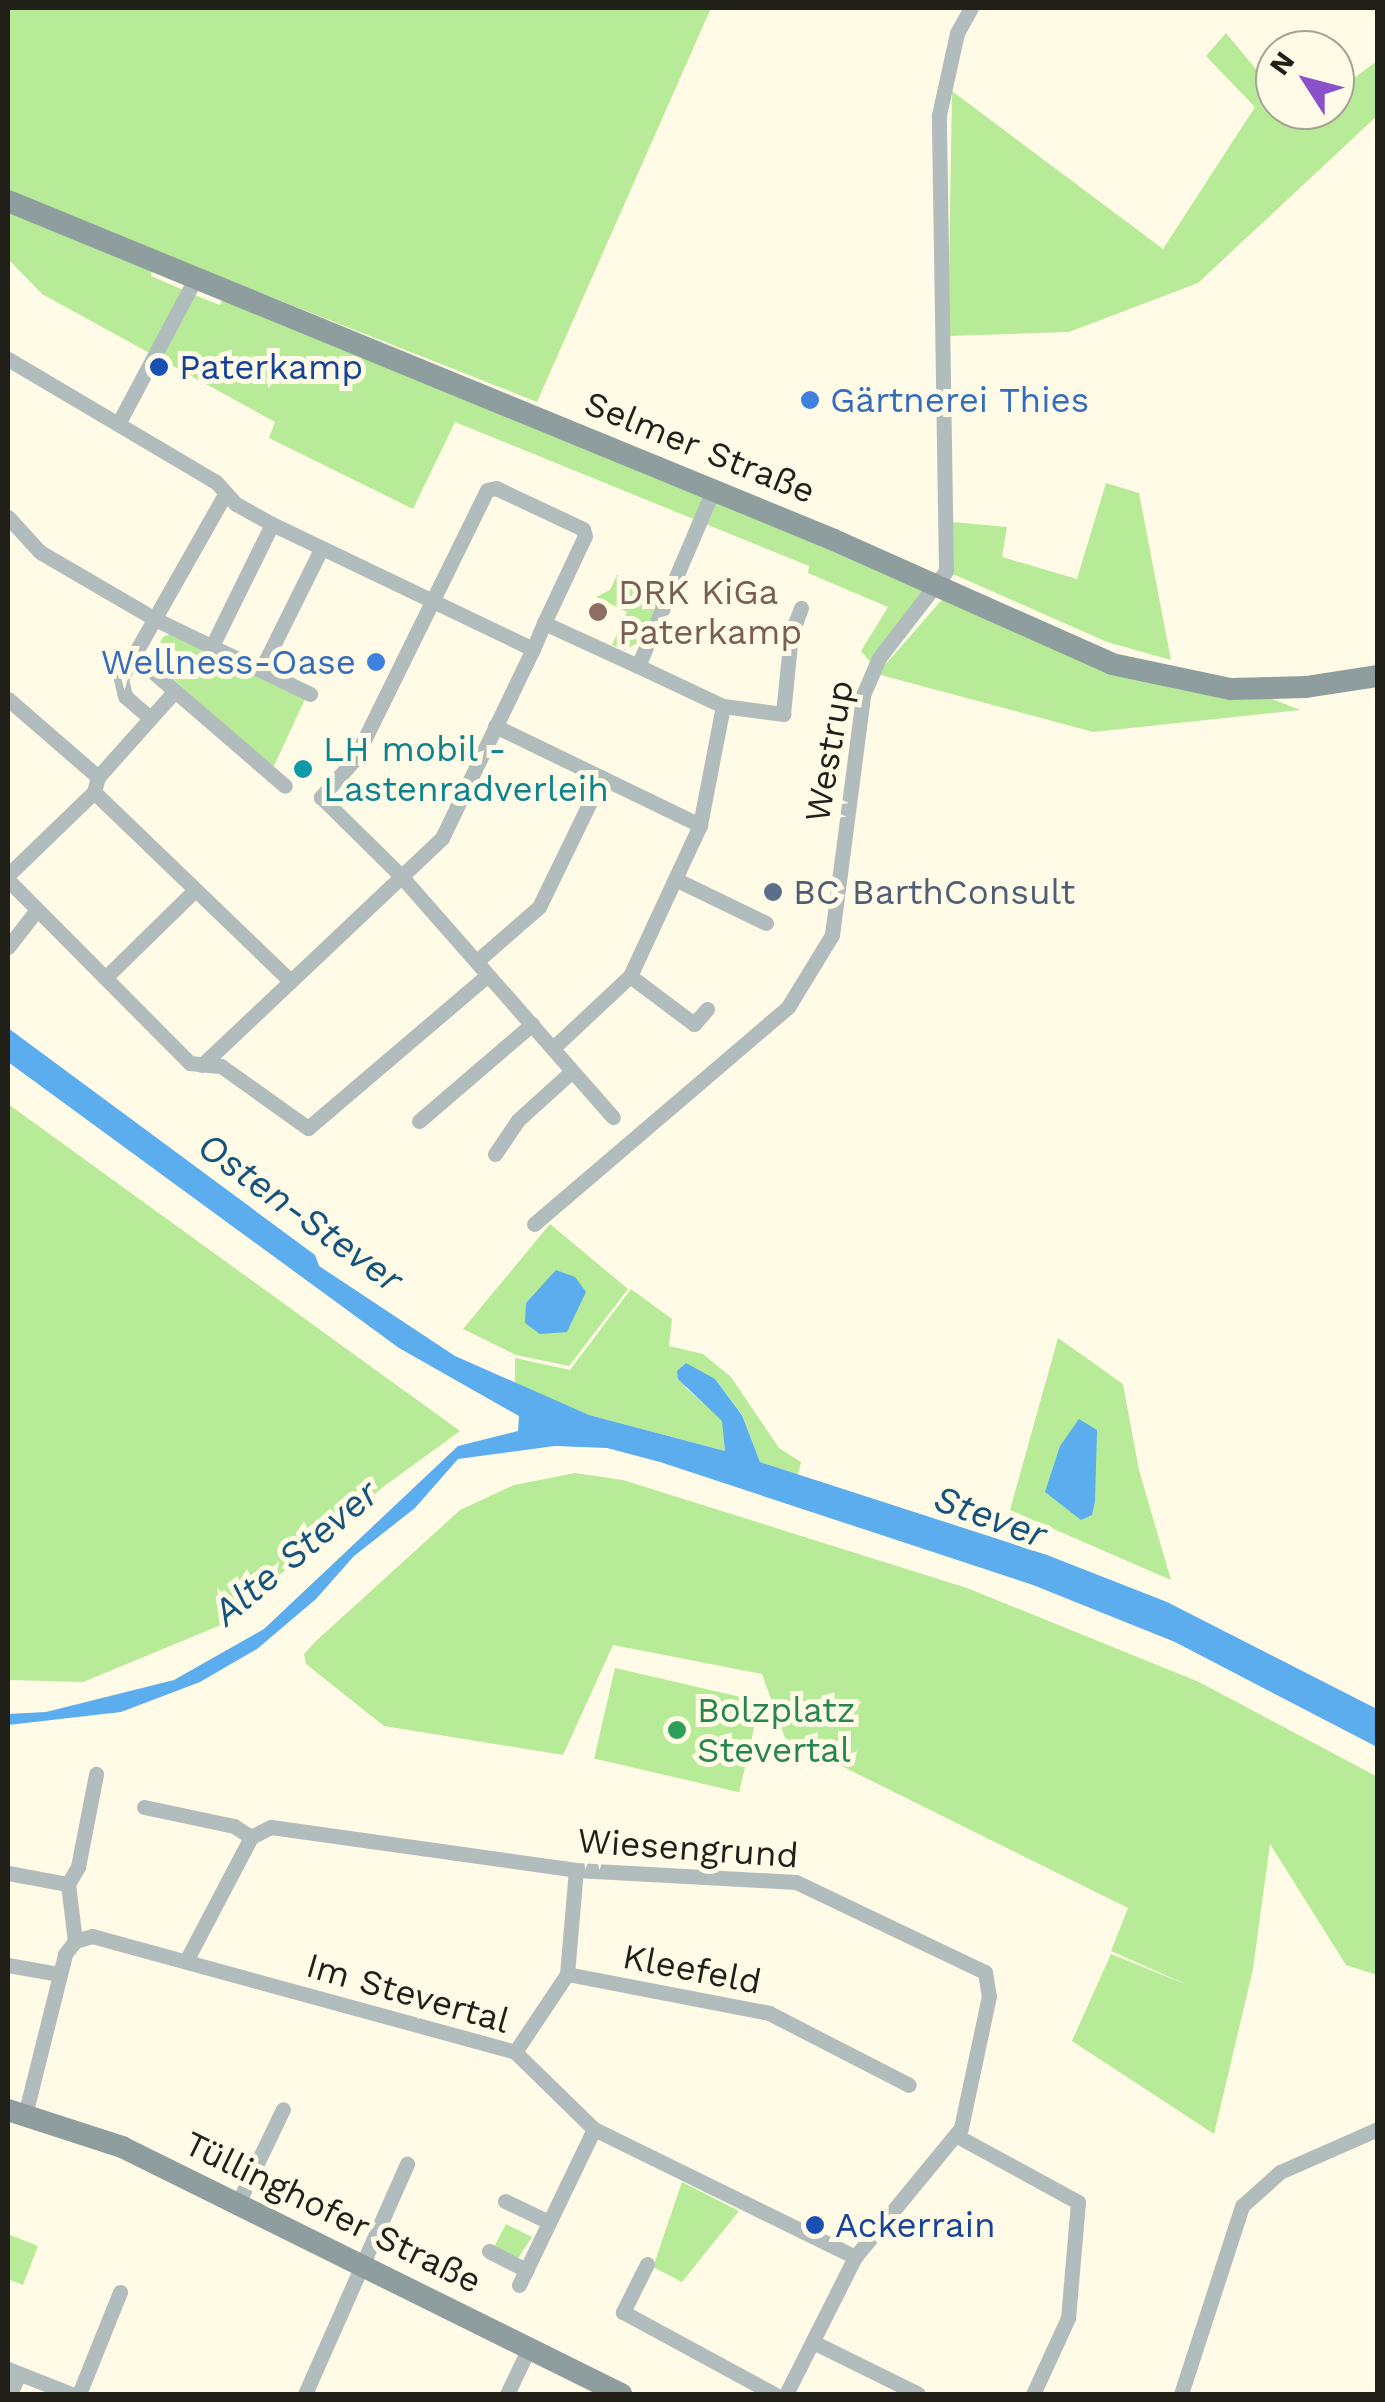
<!DOCTYPE html>
<html>
<head>
<meta charset="utf-8">
<style>
	body { margin:0 }
	#map { position:relative; width:1385px; height:2402px; overflow:hidden; background:#fffbe7; font-family:"Work Sans",sans-serif }
	div>[style] { position:absolute }
	.green>* { inset:0; background:#b7eb98; transform-origin:0 0 }
	.water>* { inset:0; background:#5baded }
	.minor>* { height:15px; margin:-7.5px; padding:0 7.5px; transform-origin:7.5px; border-radius:7.5px; background:#b1bcbd }
	.secondary>* { height:22px; margin:-11px; padding:0 11px; transform-origin:11px; border-radius:11px; background:#8e9e9f }
	.dots>* { width:28px; height:28px; translate:-50% -50%; box-sizing:border-box; border:5px solid #fffbe7; border-radius:50% }
	span { translate:-50% -50%; white-space:nowrap; text-align:center; line-height:1.15; -webkit-text-stroke:10px #fffbe7; paint-order:stroke }
	.transit-label { font-size:35px; color:#164399 }
	.left { translate:0 -50%; text-align:left }
	.shop-label { font-size:35px; color:#366cbe }
	.right { translate:-100% -50%; text-align:right }
	.street-label { font-size:35px; color:#201f18 }
	.education-label { font-size:35px; color:#785e54 }
	.culture-label { font-size:35px; color:#0d838f }
	.service-label { font-size:35px; color:#4e5e75 }
	.leisure-label { font-size:35px; color:#27864d }
	.water-label { font-size:38px; color:#15527c; font-style:italic }
	.frame { position:absolute; inset:0; border:10px solid #201f18; pointer-events:none }
	.north { position:absolute; left:1255px; top:30px; width:100px; height:100px; box-sizing:border-box; background:#fffbe7; border:2px solid #a6a394; border-radius:50%; rotate:306deg; font-size:28px; font-weight:700; line-height:40px; text-align:center; color:#201f18 }
	.north::after { content:''; display:block; margin:auto; width:35px; height:45px; background:#8a51c9; clip-path:polygon(50% 0,100% 100%,50% 72%,0 100%) }
</style>
</head>
<body>
<div id="map">
	<div class="green">
		<i style="clip-path:polygon(8px 8px,711px 8px,537px 402px,8px 193px)"></i>
		<i style="clip-path:polygon(1226px 33px,1275px 92px,1275px 110px,1290px 110px,1298px 119px,1310px 110px,1335px 110px,1335px 92px,1377px 61px,1377px 116px,1198px 283px,1069px 332px,948px 336px,952px 91px,1163px 249px,1255px 107px,1206px 56px)"></i>
		<i style="clip-path:polygon(8px 208px,152px 268px,151px 276px,202px 298px,220px 305px,224px 297px,935px 589px,871px 663px,861px 651px,888px 607px,808px 573px,809px 566px,455px 422px,413px 509px,269px 438px,275px 422px,42px 294px,8px 259px)"></i>
		<i style="clip-path:polygon(1106px 483px,1139px 493px,1171px 660px,1107px 642px,953px 574px,952px 522px,1007px 527px,1002px 557px,1077px 579px)"></i>
		<i style="clip-path:polygon(617px 575px,662px 594px,641px 641px,625px 650px,612px 645px,627px 612px,596px 597px,610px 590px)"></i>
		<i style="clip-path:polygon(947px 594px,1129px 677px,1176px 689px,1270px 698px,1300px 710px,1093px 732px,877px 674px)"></i>
		<i style="clip-path:polygon(175px 632px,306px 697px,273px 768px,151px 659px,163px 637px)"></i>
		<i style="clip-path:polygon(8px 1104px,460px 1431px,383px 1487px,221px 1625px,83px 1682px,8px 1680px)"></i>
		<i style="clip-path:polygon(550px 1224px,628px 1289px,569px 1366px,516px 1355px,463px 1329px)"></i>
		<i style="clip-path:polygon(631px 1289px,672px 1319px,669px 1346px,703px 1354px,731px 1377px,779px 1448px,801px 1462px,798px 1475px,760px 1462px,742px 1414px,715px 1379px,685px 1387px,723px 1421px,725px 1451px,589px 1415px,515px 1384px,515px 1358px,570px 1370px)"></i>
		<i style="clip-path:polygon(1058px 1338px,1123px 1384px,1139px 1470px,1171px 1580px,1010px 1510px)"></i>
		<i style="clip-path:polygon(575px 1473px,623px 1480px,967px 1588px,1199px 1682px,1376px 1776px,1377px 1975px,1346px 1965px,1270px 1844px,1253px 1969px,1214px 2134px,1072px 2041px,1111px 1954px,1190px 1986px,1111px 1951px,1128px 1908px,785px 1738px,762px 1674px,613px 1645px,563px 1755px,384px 1726px,306px 1664px,304px 1654px,316px 1641px,460px 1510px,514px 1485px)"></i>
		<i style="left:615px;top:1668px;width:149px;height:93px;rotate:13deg"></i>
		<i style="clip-path:polygon(682px 2182px,739px 2211px,682px 2282px,653px 2267px)"></i>
		<i style="clip-path:polygon(506px 2224px,532px 2237px,518px 2258px,493px 2249px)"></i>
		<i style="clip-path:polygon(8px 2234px,38px 2246px,23px 2285px,8px 2279px)"></i>
	</div>
	<div class="water">
		<i style="clip-path:polygon(8px 1028px,315px 1255px,319px 1266px,455px 1356px,589px 1415px,725px 1451px,722px 1421px,678px 1379px,677px 1371px,686px 1363px,715px 1379px,742px 1415px,760px 1462px,1047px 1555px,1167px 1602px,1377px 1709px,1377px 1747px,1175px 1642px,1033px 1585px,660px 1462px,607px 1448px,555px 1446px,458px 1459px,415px 1508px,354px 1556px,316px 1599px,257px 1649px,200px 1682px,121px 1712px,8px 1725px,8px 1714px,46px 1712px,174px 1680px,264px 1629px,458px 1446px,518px 1431px,519px 1416px,399px 1348px,8px 1062px)"></i>
		<i style="clip-path:polygon(556px 1270px,575px 1277px,586px 1292px,567px 1332px,540px 1334px,525px 1323px,526px 1303px)"></i>
		<i style="clip-path:polygon(1079px 1419px,1097px 1430px,1095px 1501px,1092px 1515px,1081px 1520px,1045px 1492px,1060px 1446px)"></i>
	</div>
	<div class="minor">
		<i style="left:8px;top:359px;width:242px;rotate:30.6deg"></i>
		<i style="left:216px;top:482px;width:30px;rotate:48deg"></i>
		<i style="left:236px;top:504px;width:41px;rotate:29.1deg"></i>
		<i style="left:272px;top:524px;width:289px;rotate:25.6deg"></i>
		<i style="left:533px;top:649px;width:28px;rotate:-67deg"></i>
		<i style="left:544px;top:623px;width:103px;rotate:24.6deg"></i>
		<i style="left:638px;top:666px;width:191px;rotate:-66.9deg"></i>
		<i style="left:118px;top:424px;width:164px;rotate:-62deg"></i>
		<i style="left:8px;top:517px;width:47px;rotate:47.6deg"></i>
		<i style="left:40px;top:552px;width:135px;rotate:30.2deg"></i>
		<i style="left:157px;top:620px;width:170px;rotate:25.8deg"></i>
		<i style="left:544px;top:623px;width:96px;rotate:-64.8deg"></i>
		<i style="left:585px;top:536px;width:7px;rotate:-106deg"></i>
		<i style="left:583px;top:529px;width:96px;rotate:-154.8deg"></i>
		<i style="left:496px;top:488px;width:9px;rotate:167deg"></i>
		<i style="left:487px;top:490px;width:301px;rotate:116.2deg"></i>
		<i style="left:354px;top:760px;width:50px;rotate:131.7deg"></i>
		<i style="left:321px;top:797px;width:112px;rotate:44.6deg"></i>
		<i style="left:401px;top:876px;width:321px;rotate:48.7deg"></i>
		<i style="left:212px;top:646px;width:136px;rotate:-63.8deg"></i>
		<i style="left:261px;top:670px;width:135px;rotate:-63.6deg"></i>
		<i style="left:175px;top:691px;width:145px;rotate:40.8deg"></i>
		<i style="left:8px;top:699px;width:119px;rotate:40.9deg"></i>
		<i style="left:723px;top:706px;width:61px;rotate:7.6deg"></i>
		<i style="left:783px;top:714px;width:80px;rotate:-84.3deg"></i>
		<i style="left:791px;top:634px;width:28px;rotate:-69deg"></i>
		<i style="left:150px;top:718px;width:33px;rotate:-139deg"></i>
		<i style="left:125px;top:696px;width:18px;rotate:-103deg"></i>
		<i style="left:121px;top:678px;width:211px;rotate:-60.5deg"></i>
		<i style="left:495px;top:726px;width:228px;rotate:25.8deg"></i>
		<i style="left:94px;top:792px;width:269px;rotate:43.9deg"></i>
		<i style="left:8px;top:875px;width:120px;rotate:-44deg"></i>
		<i style="left:94px;top:792px;width:16px;rotate:-75deg"></i>
		<i style="left:98px;top:777px;width:115px;rotate:-48.2deg"></i>
		<i style="left:175px;top:691px;width:53px;rotate:-138.8deg"></i>
		<i style="left:675px;top:879px;width:101px;rotate:25.8deg"></i>
		<i style="left:8px;top:880px;width:258px;rotate:45.2deg"></i>
		<i style="left:190px;top:1063px;width:31px;rotate:6deg"></i>
		<i style="left:221px;top:1066px;width:107px;rotate:35.5deg"></i>
		<i style="left:308px;top:1128px;width:236px;rotate:-40.4deg"></i>
		<i style="left:8px;top:947px;width:46px;rotate:-52.1deg"></i>
		<i style="left:477px;top:961px;width:82px;rotate:-41.1deg"></i>
		<i style="left:539px;top:907px;width:144px;rotate:-64.1deg"></i>
		<i style="left:630px;top:976px;width:80px;rotate:36.9deg"></i>
		<i style="left:694px;top:1024px;width:20px;rotate:-49deg"></i>
		<i style="left:105px;top:978px;width:126px;rotate:-44.4deg"></i>
		<i style="left:553px;top:1048px;width:105px;rotate:-43.1deg"></i>
		<i style="left:630px;top:976px;width:166px;rotate:-65.1deg"></i>
		<i style="left:700px;top:825px;width:121px;rotate:-79.1deg"></i>
		<i style="left:723px;top:706px;width:94px;rotate:-154.8deg"></i>
		<i style="left:202px;top:1065px;width:330px;rotate:-43.4deg"></i>
		<i style="left:442px;top:838px;width:210px;rotate:-64.3deg"></i>
		<i style="left:419px;top:1121px;width:149px;rotate:-40.6deg"></i>
		<i style="left:495px;top:1154px;width:41px;rotate:-55.9deg"></i>
		<i style="left:518px;top:1120px;width:73px;rotate:-42.2deg"></i>
		<i style="left:534px;top:1224px;width:334px;rotate:-40.5deg"></i>
		<i style="left:788px;top:1007px;width:84px;rotate:-58.6deg"></i>
		<i style="left:832px;top:935px;width:242px;rotate:-82.6deg"></i>
		<i style="left:863px;top:695px;width:40px;rotate:-66.6deg"></i>
		<i style="left:879px;top:658px;width:110px;rotate:-52.4deg"></i>
		<i style="left:946px;top:571px;width:456px;rotate:-90.9deg"></i>
		<i style="left:939px;top:115px;width:84px;rotate:-77.6deg"></i>
		<i style="left:957px;top:33px;width:29px;rotate:-61deg"></i>
		<i style="left:144px;top:1807px;width:92px;rotate:11.9deg"></i>
		<i style="left:234px;top:1826px;width:20px;rotate:33deg"></i>
		<i style="left:251px;top:1837px;width:22px;rotate:-27deg"></i>
		<i style="left:271px;top:1827px;width:308px;rotate:8deg"></i>
		<i style="left:576px;top:1870px;width:220px;rotate:3.1deg"></i>
		<i style="left:796px;top:1882px;width:209px;rotate:25.5deg"></i>
		<i style="left:985px;top:1972px;width:24px;rotate:81deg"></i>
		<i style="left:989px;top:1996px;width:135px;rotate:102deg"></i>
		<i style="left:961px;top:2128px;width:167px;rotate:129.4deg"></i>
		<i style="left:855px;top:2257px;width:153px;rotate:116.7deg"></i>
		<i style="left:8px;top:1873px;width:61px;rotate:10.4deg"></i>
		<i style="left:68px;top:1884px;width:57px;rotate:83deg"></i>
		<i style="left:68px;top:1884px;width:20px;rotate:-60deg"></i>
		<i style="left:78px;top:1867px;width:95px;rotate:-79deg"></i>
		<i style="left:186px;top:1961px;width:140px;rotate:-62.3deg"></i>
		<i style="left:8px;top:1965px;width:52px;rotate:10deg"></i>
		<i style="left:567px;top:1974px;width:206px;rotate:10.9deg"></i>
		<i style="left:769px;top:2013px;width:157px;rotate:27.2deg"></i>
		<i style="left:515px;top:2052px;width:94px;rotate:-56.3deg"></i>
		<i style="left:567px;top:1974px;width:104px;rotate:-85.1deg"></i>
		<i style="left:25px;top:2115px;width:166px;rotate:-76deg"></i>
		<i style="left:65px;top:1954px;width:16px;rotate:-52deg"></i>
		<i style="left:75px;top:1941px;width:18px;rotate:-16deg"></i>
		<i style="left:92px;top:1936px;width:439px;rotate:15.3deg"></i>
		<i style="left:515px;top:2052px;width:110px;rotate:44.3deg"></i>
		<i style="left:594px;top:2129px;width:291px;rotate:26.1deg"></i>
		<i style="left:957px;top:2136px;width:138px;rotate:28.6deg"></i>
		<i style="left:1078px;top:2202px;width:116px;rotate:94.9deg"></i>
		<i style="left:1068px;top:2318px;width:84px;rotate:114.7deg"></i>
		<i style="left:505px;top:2201px;width:47px;rotate:25.5deg"></i>
		<i style="left:238px;top:2203px;width:104px;rotate:-64.4deg"></i>
		<i style="left:489px;top:2251px;width:42px;rotate:27.2deg"></i>
		<i style="left:647px;top:2264px;width:54px;rotate:116.6deg"></i>
		<i style="left:623px;top:2312px;width:172px;rotate:28.5deg"></i>
		<i style="left:519px;top:2285px;width:173px;rotate:-64.3deg"></i>
		<i style="left:813px;top:2342px;width:117px;rotate:26.3deg"></i>
		<i style="left:8px;top:2369px;width:68px;rotate:21.6deg"></i>
		<i style="left:10px;top:2394px;width:22px;rotate:-66deg"></i>
		<i style="left:79px;top:2394px;width:110px;rotate:-68.1deg"></i>
		<i style="left:305px;top:2394px;width:252px;rotate:-66.1deg"></i>
		<i style="left:507px;top:2394px;width:51px;rotate:-64.4deg"></i>
		<i style="left:1181px;top:2394px;width:198px;rotate:-72deg"></i>
		<i style="left:1242px;top:2206px;width:51px;rotate:-41.8deg"></i>
		<i style="left:1280px;top:2172px;width:107px;rotate:-23.7deg"></i>
	</div>
	<div class="secondary">
		<i style="left:8px;top:201px;width:893px;rotate:22.31deg"></i>
		<i style="left:834px;top:540px;width:304px;rotate:24deg"></i>
		<i style="left:1112px;top:664px;width:122px;rotate:11.9deg"></i>
		<i style="left:1231px;top:689px;width:75px;rotate:-1.5deg"></i>
		<i style="left:1306px;top:687px;width:73px;rotate:-8.7deg"></i>
		<i style="left:8px;top:2110px;width:120px;rotate:18deg"></i>
		<i style="left:122px;top:2147px;width:557px;rotate:26.33deg"></i>
	</div>
	<div class="dots">
		<i style="left:159px;top:367px;background:#1a4fb4"></i>
		<i style="left:810px;top:400px;background:#3f7fe0"></i>
		<i style="left:598px;top:612px;background:#8d6e63"></i>
		<i style="left:376px;top:662px;background:#3f7fe0"></i>
		<i style="left:303px;top:769px;background:#0f9aa8"></i>
		<i style="left:773px;top:892px;background:#5c6f8a"></i>
		<i style="left:677px;top:1730px;background:#2e9e5b"></i>
		<i style="left:815px;top:2225px;background:#1a4fb4"></i>
	</div>
	<div class="transit-label">
		<span class="left" style="left:179px;top:367px">Paterkamp</span>
		<span class="left" style="left:835px;top:2225px">Ackerrain</span>
	</div>
	<div class="shop-label">
		<span class="left" style="left:830px;top:400px">Gärtnerei Thies</span>
		<span class="right" style="left:356px;top:662px">Wellness-Oase</span>
	</div>
	<div class="street-label">
		<span style="left:700px;top:447px;rotate:22deg">Selmer Straße</span>
		<span style="left:829px;top:751px;rotate:-80deg">Westrup</span>
		<span style="left:688px;top:1848px;rotate:4deg">Wiesengrund</span>
		<span style="left:692px;top:1969px;rotate:11deg">Kleefeld</span>
		<span style="left:408px;top:1993px;rotate:16deg">Im Stevertal</span>
		<span style="left:333px;top:2212px;rotate:26deg">Tüllinghofer Straße</span>
	</div>
	<div class="education-label">
		<span class="left" style="left:618px;top:612px">DRK KiGa<br>Paterkamp</span>
	</div>
	<div class="culture-label">
		<span class="left" style="left:323px;top:769px">LH mobil -<br>Lastenradverleih</span>
	</div>
	<div class="service-label">
		<span class="left" style="left:793px;top:892px">BC BarthConsult</span>
	</div>
	<div class="leisure-label">
		<span class="left" style="left:697px;top:1730px">Bolzplatz<br>Stevertal</span>
	</div>
	<div class="water-label">
		<span style="left:300px;top:1213px;rotate:36deg">Osten-Stever</span>
		<span style="left:990px;top:1517px;rotate:20deg">Stever</span>
		<span style="left:296px;top:1553px;rotate:-40deg">Alte Stever</span>
	</div>
	<div class="frame"></div>
	<div class="north">N</div>
</div>
</body>
</html>
